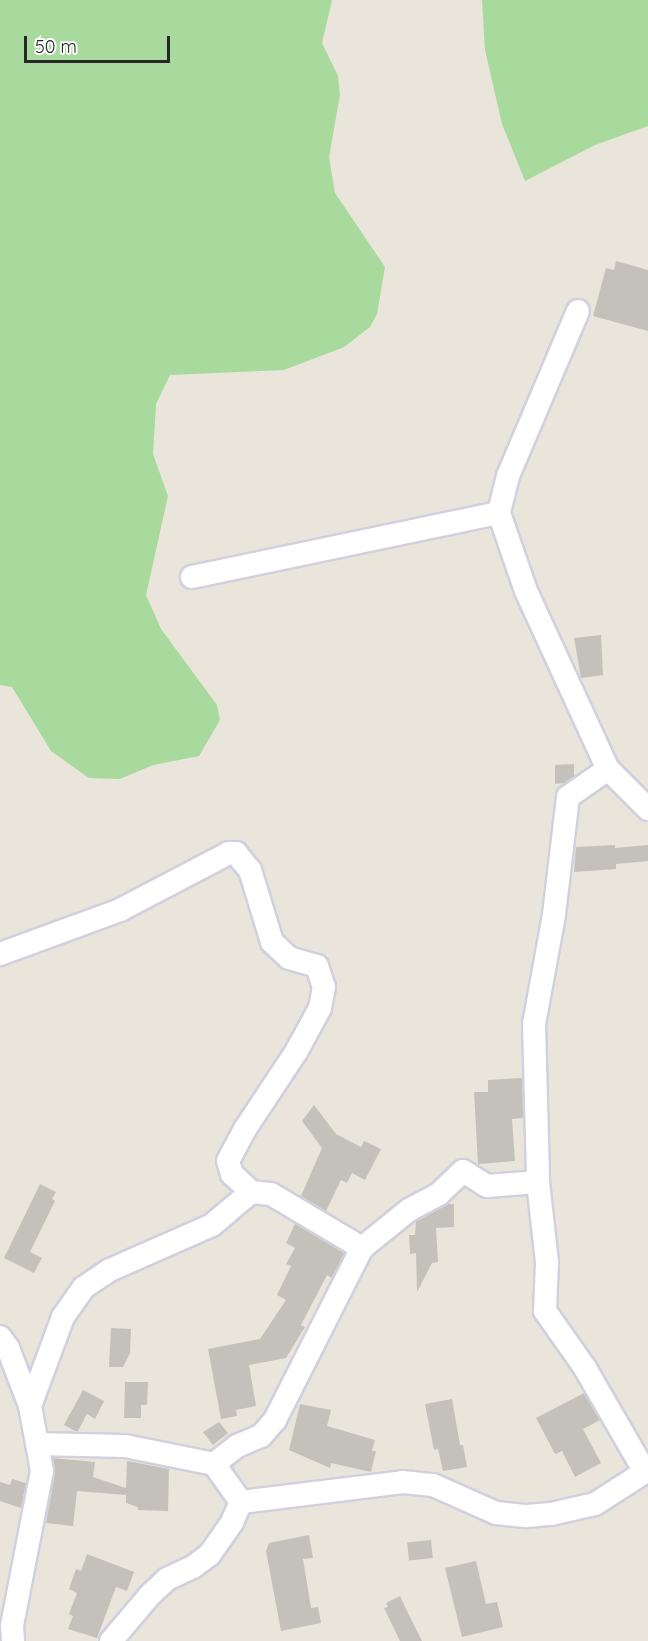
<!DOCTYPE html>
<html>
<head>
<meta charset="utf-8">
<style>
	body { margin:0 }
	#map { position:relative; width:648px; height:1641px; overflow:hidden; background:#e9e5da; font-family:Quicksand,sans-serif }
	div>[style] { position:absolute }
	.green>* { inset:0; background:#a7da9c }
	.building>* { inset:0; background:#c4c1ba; transform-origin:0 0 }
	.roads { filter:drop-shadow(2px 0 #d0d0df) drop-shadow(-2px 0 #d0d0df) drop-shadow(0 2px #d0d0df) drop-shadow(0 -2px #d0d0df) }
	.minor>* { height:22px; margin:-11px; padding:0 11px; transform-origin:11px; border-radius:11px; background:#fff }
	span { translate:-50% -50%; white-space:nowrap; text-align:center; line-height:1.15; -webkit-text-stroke:4.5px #fff; paint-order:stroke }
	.scale { position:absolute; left:24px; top:36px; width:146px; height:27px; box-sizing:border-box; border:3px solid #272727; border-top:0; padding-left:8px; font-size:18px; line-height:21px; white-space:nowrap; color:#272727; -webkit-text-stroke:4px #fff; paint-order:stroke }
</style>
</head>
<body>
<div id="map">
	<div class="green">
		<i style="clip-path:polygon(0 0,332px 0,322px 43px,338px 76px,340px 95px,329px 157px,335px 193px,385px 267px,377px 314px,370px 327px,344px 347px,284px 370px,170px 375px,156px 404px,153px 454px,168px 496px,146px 595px,161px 629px,217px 705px,220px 720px,199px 756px,153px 765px,120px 779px,89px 778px,51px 751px,12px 687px,0 685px)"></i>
		<i style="clip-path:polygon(482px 0,648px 0,648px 126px,595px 145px,525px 181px,502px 124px,485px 50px)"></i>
	</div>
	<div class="building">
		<i style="clip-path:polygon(616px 261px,648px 270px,648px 331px,593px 316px,606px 268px,614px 270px)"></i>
		<i style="clip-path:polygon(601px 635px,603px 675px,581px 678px,574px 638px)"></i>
		<i style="clip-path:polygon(574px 764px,574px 776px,564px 783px,555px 784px,555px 765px)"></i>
		<i style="clip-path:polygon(615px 845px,615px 848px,648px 845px,648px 861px,616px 864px,616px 869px,574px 872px,576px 847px)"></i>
		<i style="clip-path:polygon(522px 1078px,523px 1118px,512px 1119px,515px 1161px,478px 1164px,474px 1092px,488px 1092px,488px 1080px)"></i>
		<i style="clip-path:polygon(314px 1105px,336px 1134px,361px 1147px,364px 1141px,381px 1149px,365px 1180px,352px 1173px,347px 1183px,341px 1180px,326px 1211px,301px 1196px,322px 1148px,302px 1121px)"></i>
		<i style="clip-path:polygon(40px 1184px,56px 1192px,52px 1199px,55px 1201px,30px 1252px,42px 1258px,34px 1273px,4px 1258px)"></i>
		<i style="clip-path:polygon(448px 1204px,454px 1204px,454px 1227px,436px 1228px,438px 1262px,432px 1263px,417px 1292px,416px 1253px,410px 1254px,409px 1235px,415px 1235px,416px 1221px)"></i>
		<i style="clip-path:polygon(295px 1224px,344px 1253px,332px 1278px,327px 1275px,301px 1325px,305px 1327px,286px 1358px,249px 1365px,256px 1406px,236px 1410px,237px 1416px,221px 1419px,208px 1349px,260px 1339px,286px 1300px,277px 1295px,291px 1266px,286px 1264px,295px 1248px,286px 1243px)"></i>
		<i style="clip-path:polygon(111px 1328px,131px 1329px,130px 1353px,123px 1367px,109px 1367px)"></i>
		<i style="clip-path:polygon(125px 1382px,148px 1382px,147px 1405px,141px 1405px,141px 1418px,124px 1418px)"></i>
		<i style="clip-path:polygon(83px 1390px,104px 1401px,95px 1419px,87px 1414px,78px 1431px,75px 1431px,64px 1425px)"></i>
		<i style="clip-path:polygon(584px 1393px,600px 1420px,583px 1429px,601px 1463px,575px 1477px,562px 1451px,555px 1454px,536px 1418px)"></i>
		<i style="clip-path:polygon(452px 1399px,460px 1445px,463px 1445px,467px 1467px,443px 1471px,438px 1449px,434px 1450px,425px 1404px)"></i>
		<i style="clip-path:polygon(300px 1404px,331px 1410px,327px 1426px,375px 1440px,372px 1451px,376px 1451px,371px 1472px,331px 1463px,330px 1468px,289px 1450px)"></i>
		<i style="clip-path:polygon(219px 1422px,228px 1433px,213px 1445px,203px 1432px)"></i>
		<i style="clip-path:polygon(53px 1458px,95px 1462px,93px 1477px,126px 1488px,127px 1461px,169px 1469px,168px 1511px,138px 1510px,138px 1507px,126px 1503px,126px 1495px,77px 1491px,73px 1526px,46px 1523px,55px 1474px)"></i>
		<i style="clip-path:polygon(12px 1479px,26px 1483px,21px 1508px,0 1501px,0 1482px,10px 1485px)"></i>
		<i style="clip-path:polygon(309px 1535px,313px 1558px,303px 1559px,311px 1608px,318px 1607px,321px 1623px,281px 1631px,266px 1551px,269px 1543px)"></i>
		<i style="left:431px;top:1540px;width:18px;height:24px;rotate:84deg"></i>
		<i style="clip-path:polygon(87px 1554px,134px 1572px,127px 1591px,116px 1587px,97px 1638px,68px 1629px,73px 1616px,69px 1614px,77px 1593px,69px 1589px,76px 1569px,81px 1571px)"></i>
		<i style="clip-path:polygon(476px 1561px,486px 1604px,497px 1602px,503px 1627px,462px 1637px,445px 1568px)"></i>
		<i style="clip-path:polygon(400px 1596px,408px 1613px,422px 1641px,400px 1641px,384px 1608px,388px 1607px,386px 1603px)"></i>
	</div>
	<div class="roads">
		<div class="minor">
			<i style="left:578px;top:311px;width:179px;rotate:113deg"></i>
			<i style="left:508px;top:476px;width:38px;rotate:104deg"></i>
			<i style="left:499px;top:513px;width:83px;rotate:70.9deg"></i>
			<i style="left:526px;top:591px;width:196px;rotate:65.3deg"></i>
			<i style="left:608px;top:769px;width:57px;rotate:45deg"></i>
			<i style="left:192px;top:577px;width:314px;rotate:-11.8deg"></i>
			<i style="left:608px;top:769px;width:49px;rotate:145deg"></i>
			<i style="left:568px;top:797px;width:119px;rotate:96.8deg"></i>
			<i style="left:554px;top:915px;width:111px;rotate:100.4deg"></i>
			<i style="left:534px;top:1024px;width:158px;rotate:88.5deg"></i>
			<i style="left:538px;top:1182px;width:81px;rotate:83.6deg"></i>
			<i style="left:547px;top:1262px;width:49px;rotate:92.3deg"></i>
			<i style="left:545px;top:1311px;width:70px;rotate:54.9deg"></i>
			<i style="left:585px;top:1368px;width:118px;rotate:60deg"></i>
			<i style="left:0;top:954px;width:128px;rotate:-20.1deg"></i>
			<i style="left:120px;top:910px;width:123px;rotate:-27.6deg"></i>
			<i style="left:229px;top:853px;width:7px"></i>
			<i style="left:236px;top:853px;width:22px;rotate:51deg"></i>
			<i style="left:250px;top:870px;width:75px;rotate:73deg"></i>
			<i style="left:272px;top:942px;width:23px;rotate:43deg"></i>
			<i style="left:289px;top:958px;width:29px;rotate:16deg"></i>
			<i style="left:317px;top:966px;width:22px;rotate:72deg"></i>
			<i style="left:324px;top:987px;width:21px;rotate:101deg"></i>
			<i style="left:320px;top:1008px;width:50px;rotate:118.6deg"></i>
			<i style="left:296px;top:1052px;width:92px;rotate:123.5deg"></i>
			<i style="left:245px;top:1129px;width:36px;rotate:118deg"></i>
			<i style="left:228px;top:1161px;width:14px;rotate:73deg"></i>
			<i style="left:232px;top:1174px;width:26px;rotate:43deg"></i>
			<i style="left:251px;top:1192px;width:20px;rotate:6deg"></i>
			<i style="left:271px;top:1194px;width:106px;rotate:30.7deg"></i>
			<i style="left:0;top:1337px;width:14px;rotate:54deg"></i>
			<i style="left:8px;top:1348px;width:62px;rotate:69.2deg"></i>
			<i style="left:30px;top:1406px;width:66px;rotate:79.5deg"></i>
			<i style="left:42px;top:1471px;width:158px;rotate:101deg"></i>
			<i style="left:12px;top:1626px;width:15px;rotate:86deg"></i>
			<i style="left:30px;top:1406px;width:95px;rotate:-69.7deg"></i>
			<i style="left:63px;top:1317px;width:35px;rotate:-55deg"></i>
			<i style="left:83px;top:1288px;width:32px;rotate:-34deg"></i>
			<i style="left:110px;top:1270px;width:111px;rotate:-23.8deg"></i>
			<i style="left:212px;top:1225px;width:51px;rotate:-40.2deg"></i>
			<i style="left:37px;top:1444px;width:88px;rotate:1.3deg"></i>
			<i style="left:125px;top:1446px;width:91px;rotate:11.4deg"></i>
			<i style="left:214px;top:1464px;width:47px;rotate:54.6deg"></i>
			<i style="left:214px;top:1464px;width:29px;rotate:-38deg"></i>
			<i style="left:237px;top:1446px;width:26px;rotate:-23deg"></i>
			<i style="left:261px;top:1436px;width:21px;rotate:-49deg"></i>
			<i style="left:275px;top:1420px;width:193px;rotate:-63.2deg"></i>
			<i style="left:362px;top:1248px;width:60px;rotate:-39deg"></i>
			<i style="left:409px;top:1210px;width:34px;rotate:-28deg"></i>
			<i style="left:439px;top:1194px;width:33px;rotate:-44deg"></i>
			<i style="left:463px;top:1171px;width:28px;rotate:32deg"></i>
			<i style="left:487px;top:1186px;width:51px;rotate:-4.5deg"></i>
			<i style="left:241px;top:1502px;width:163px;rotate:-7deg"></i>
			<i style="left:403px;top:1482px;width:30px;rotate:6deg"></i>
			<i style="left:433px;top:1485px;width:69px;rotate:24deg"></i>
			<i style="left:496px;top:1513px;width:31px;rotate:6deg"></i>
			<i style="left:527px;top:1516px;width:24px;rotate:-5deg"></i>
			<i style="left:551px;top:1514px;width:45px;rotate:-12.8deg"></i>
			<i style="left:595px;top:1504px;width:63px;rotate:-32.7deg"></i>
			<i style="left:111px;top:1641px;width:60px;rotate:-49.7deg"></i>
			<i style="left:150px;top:1595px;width:23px;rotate:-43deg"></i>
			<i style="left:167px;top:1579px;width:29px;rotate:-25deg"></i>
			<i style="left:193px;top:1567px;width:21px;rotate:-37deg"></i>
			<i style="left:210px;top:1554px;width:39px;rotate:-55deg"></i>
			<i style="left:232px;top:1522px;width:22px;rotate:-66deg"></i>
		</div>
	</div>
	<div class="scale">50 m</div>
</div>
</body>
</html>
